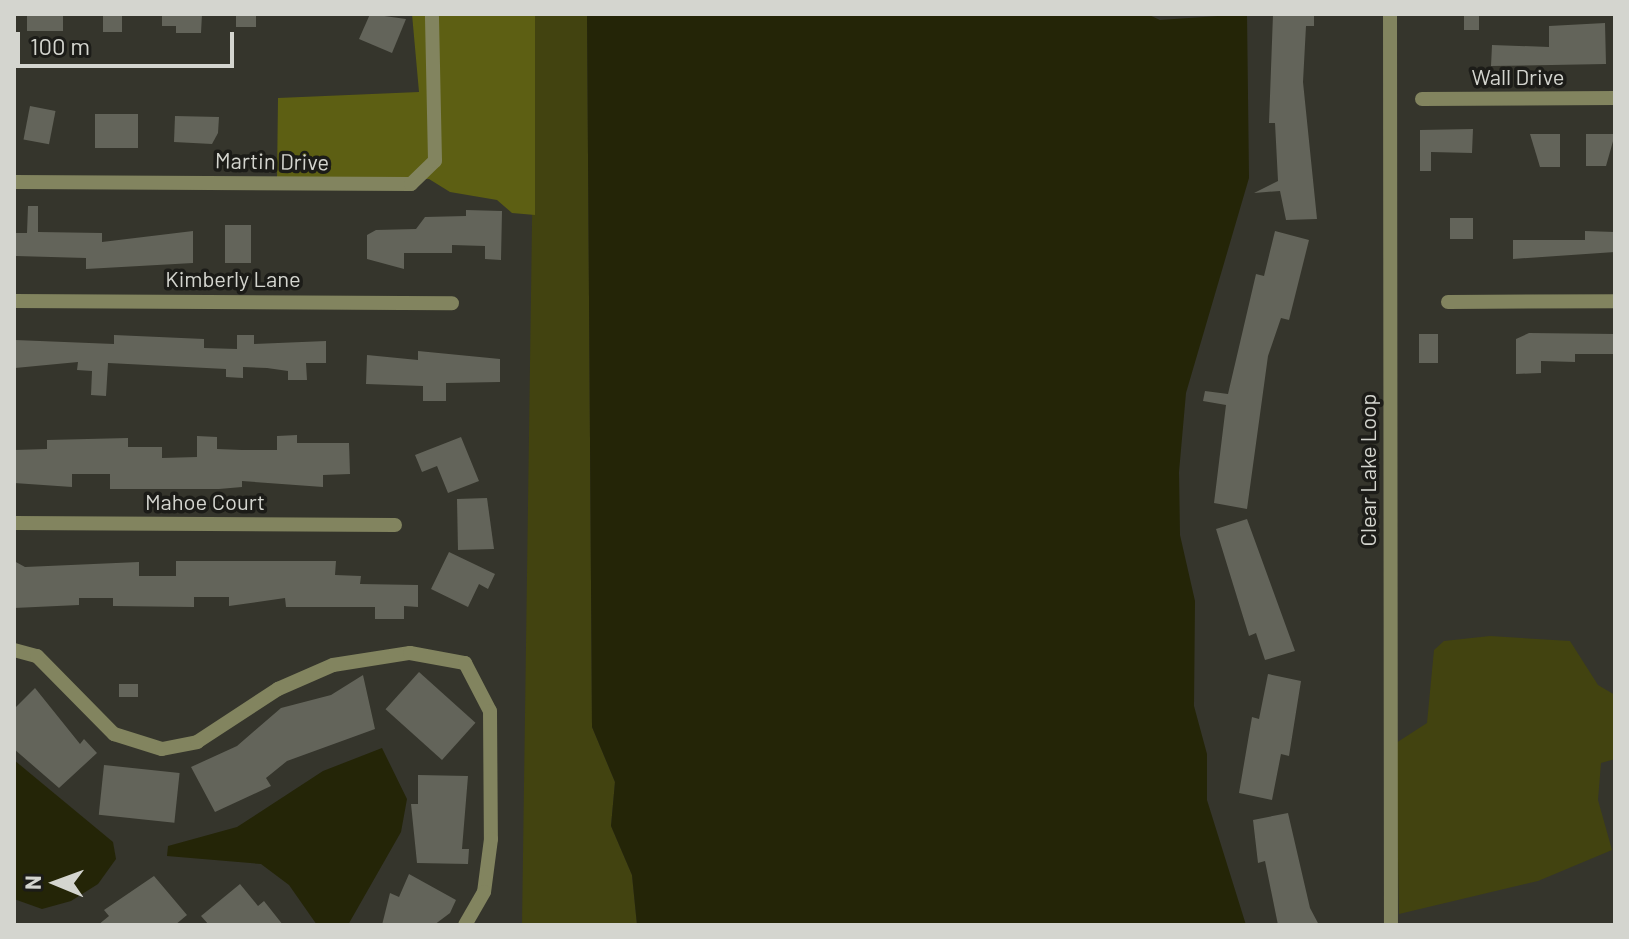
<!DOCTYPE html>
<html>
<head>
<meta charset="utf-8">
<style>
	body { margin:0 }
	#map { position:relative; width:1629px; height:939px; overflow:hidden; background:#35352c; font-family:Barlow,sans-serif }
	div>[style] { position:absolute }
	.green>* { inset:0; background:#424310 }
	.forest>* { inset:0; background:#5d5f13 }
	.water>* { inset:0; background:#242507 }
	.building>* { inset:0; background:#63645a; transform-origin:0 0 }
	.street>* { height:14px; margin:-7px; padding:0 7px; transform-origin:7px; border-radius:7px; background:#82845f }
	span { translate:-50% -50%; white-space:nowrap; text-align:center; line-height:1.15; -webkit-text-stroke:7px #1c1c18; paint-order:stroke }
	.street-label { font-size:22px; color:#d4d5cf }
	.frame { position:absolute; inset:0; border:16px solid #d4d5cf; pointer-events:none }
	.north { position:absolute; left:16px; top:843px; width:80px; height:80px; -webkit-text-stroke:6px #1c1c18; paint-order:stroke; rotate:271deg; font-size:22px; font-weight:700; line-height:32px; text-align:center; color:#d4d5cf }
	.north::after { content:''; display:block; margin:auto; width:28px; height:36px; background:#d4d5cf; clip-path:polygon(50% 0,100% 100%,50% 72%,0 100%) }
	.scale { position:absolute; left:16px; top:32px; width:218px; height:36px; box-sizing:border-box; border:4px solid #d4d5cf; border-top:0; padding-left:10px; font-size:24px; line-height:28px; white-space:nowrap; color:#d4d5cf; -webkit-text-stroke:6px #1c1c18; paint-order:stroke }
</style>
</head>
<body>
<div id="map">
	<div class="green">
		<i style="clip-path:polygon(535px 14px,587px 14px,592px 727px,615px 782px,611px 826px,632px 875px,637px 925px,522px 925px)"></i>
		<i style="clip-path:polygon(1490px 636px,1570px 641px,1598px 685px,1615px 695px,1615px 759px,1601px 763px,1598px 800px,1612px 850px,1538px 881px,1399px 914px,1396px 743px,1427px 723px,1434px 650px,1444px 641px)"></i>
	</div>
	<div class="forest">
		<i style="clip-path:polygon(412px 14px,535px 14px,535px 215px,512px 213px,497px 200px,450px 192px,429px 179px,277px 178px,278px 98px,419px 92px)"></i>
	</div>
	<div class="water">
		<i style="clip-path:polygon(587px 14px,1147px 14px,1160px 20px,1247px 14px,1249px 178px,1186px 393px,1179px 472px,1180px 535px,1195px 601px,1194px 706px,1207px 754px,1207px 800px,1246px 925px,637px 925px,632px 875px,611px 826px,615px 782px,592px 727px)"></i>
		<i style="clip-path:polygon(382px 748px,407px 799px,401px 832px,348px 925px,317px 925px,289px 885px,261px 864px,167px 856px,168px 846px,237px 827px,323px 771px)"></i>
		<i style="clip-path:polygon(14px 760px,113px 842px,116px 859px,98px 884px,71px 901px,42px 909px,14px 899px)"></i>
	</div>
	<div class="building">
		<i style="left:27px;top:14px;width:36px;height:17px"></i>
		<i style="left:103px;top:14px;width:19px;height:18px"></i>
		<i style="clip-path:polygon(162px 14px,202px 14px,201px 33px,176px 33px,176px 26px,162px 26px)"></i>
		<i style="left:236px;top:14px;width:20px;height:13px"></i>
		<i style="clip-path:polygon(370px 14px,406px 19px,392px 53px,359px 39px)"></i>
		<i style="clip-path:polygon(1273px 14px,1314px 14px,1314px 26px,1306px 26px,1303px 82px,1317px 219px,1286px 220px,1280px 191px,1254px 193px,1278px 181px,1275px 123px,1269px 123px)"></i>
		<i style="left:1464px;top:14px;width:15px;height:16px"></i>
		<i style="clip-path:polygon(1605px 23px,1606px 64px,1491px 66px,1492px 45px,1549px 47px,1549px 26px)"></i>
		<i style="left:30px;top:106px;width:26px;height:34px;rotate:11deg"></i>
		<i style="left:95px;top:114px;width:43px;height:34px"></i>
		<i style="clip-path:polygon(175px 116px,219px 117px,218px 133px,212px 144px,174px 142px)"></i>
		<i style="clip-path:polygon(1473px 129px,1472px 153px,1431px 152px,1431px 171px,1420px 171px,1420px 130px)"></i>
		<i style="clip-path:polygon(1530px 134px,1560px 134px,1560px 167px,1540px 167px)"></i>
		<i style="clip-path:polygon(1586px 134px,1615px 134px,1606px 166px,1586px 166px)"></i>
		<i style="clip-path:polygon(28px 206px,38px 206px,38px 232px,102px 233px,102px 242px,193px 231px,193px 263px,86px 269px,86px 258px,16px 256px,16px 233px,27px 233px)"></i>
		<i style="clip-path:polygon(466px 210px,502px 211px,501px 260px,485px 259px,485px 246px,452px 245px,452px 253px,404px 253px,404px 269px,367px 259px,367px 235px,376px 230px,416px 229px,425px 217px,466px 216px)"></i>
		<i style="left:1450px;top:218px;width:23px;height:21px"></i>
		<i style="left:225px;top:225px;width:26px;height:38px"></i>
		<i style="clip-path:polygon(1275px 231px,1309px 240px,1289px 320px,1281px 318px,1268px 356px,1247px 509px,1214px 503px,1226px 405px,1203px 401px,1205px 391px,1228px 394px,1256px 274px,1264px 276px)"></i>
		<i style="clip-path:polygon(1585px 231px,1615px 232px,1615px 252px,1513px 259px,1513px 240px,1585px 240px)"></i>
		<i style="clip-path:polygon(1529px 333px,1615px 334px,1615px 354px,1575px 354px,1575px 362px,1541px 361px,1541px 373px,1516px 374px,1516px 339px)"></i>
		<i style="left:1419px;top:334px;width:19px;height:29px"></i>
		<i style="clip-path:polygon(114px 335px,204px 339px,204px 348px,237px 349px,237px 335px,254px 335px,254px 344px,326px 341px,326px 363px,306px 363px,307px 380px,288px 380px,288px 371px,267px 368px,243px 367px,243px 378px,226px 377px,226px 369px,108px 363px,106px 396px,91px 395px,92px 371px,77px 370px,78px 362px,15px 368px,15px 340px,114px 344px)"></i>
		<i style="clip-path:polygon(418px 351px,500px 359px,500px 382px,446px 383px,446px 401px,423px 401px,423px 386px,366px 384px,367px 355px,418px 360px)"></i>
		<i style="clip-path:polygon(297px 435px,297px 443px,349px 443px,350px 474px,323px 475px,323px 487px,242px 481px,242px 487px,219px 489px,110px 489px,110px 474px,72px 474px,72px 487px,14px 483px,14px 450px,47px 449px,47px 440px,128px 438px,128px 447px,162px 447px,162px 458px,197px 457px,197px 436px,217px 437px,217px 449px,242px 450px,277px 450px,277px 436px)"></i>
		<i style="clip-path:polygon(461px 437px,479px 481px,448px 493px,437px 466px,422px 472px,415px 455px)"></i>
		<i style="clip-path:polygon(487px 498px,494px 549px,458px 550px,457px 499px)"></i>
		<i style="clip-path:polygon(1247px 519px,1295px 651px,1265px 660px,1256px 633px,1249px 636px,1216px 529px)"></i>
		<i style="clip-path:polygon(449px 552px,495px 574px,488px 589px,479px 584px,468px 607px,431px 589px)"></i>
		<i style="clip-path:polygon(14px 561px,25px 567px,139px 562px,139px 576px,176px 576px,176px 561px,336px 561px,335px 575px,361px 576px,360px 584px,418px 585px,418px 607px,404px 606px,404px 619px,375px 619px,375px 607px,286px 607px,285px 598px,229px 606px,229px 597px,194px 597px,194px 607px,113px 606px,113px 598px,79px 598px,79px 605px,14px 608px)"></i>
		<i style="left:419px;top:672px;width:76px;height:50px;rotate:42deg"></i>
		<i style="clip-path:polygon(1268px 674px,1301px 681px,1289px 756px,1281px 754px,1272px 800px,1239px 793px,1252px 717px,1259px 719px)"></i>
		<i style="clip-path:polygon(363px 675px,375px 729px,287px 761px,266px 778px,271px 786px,215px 812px,191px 767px,237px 746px,281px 708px,331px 695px)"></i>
		<i style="left:119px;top:684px;width:19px;height:13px"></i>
		<i style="clip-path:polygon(35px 688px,80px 744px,84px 739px,97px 753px,59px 788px,14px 749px,14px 709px)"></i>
		<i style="left:104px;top:765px;width:76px;height:50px;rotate:6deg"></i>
		<i style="clip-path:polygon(418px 775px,468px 776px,462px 849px,469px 849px,468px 864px,417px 863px,411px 804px,418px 804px)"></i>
		<i style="clip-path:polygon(1288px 813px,1310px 908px,1319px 925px,1278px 925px,1265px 861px,1258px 863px,1253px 820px)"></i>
		<i style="clip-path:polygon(409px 874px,456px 900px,450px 913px,434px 925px,382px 925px,390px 893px,399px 897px)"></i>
		<i style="clip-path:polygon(154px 876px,187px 915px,175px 925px,98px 925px,109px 916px,104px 910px)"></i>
		<i style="clip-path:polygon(240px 884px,258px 906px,264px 901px,283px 925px,209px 925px,201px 916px)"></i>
	</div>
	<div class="street">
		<i style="left:1390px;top:14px;width:911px;rotate:89.94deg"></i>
		<i style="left:1422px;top:99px;width:193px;rotate:-0.3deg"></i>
		<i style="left:14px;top:182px;width:397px;rotate:0.3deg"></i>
		<i style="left:411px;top:184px;width:33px;rotate:-44deg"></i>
		<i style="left:435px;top:161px;width:147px;rotate:-91.2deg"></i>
		<i style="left:14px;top:301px;width:438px;rotate:0.3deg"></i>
		<i style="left:1448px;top:302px;width:167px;rotate:-0.3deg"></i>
		<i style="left:14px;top:523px;width:381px;rotate:0.3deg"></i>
		<i style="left:14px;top:650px;width:24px;rotate:15deg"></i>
		<i style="left:37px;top:656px;width:110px;rotate:45.4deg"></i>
		<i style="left:114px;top:734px;width:50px;rotate:17.4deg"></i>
		<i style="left:162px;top:749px;width:36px;rotate:-11deg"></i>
		<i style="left:197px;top:742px;width:97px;rotate:-33.2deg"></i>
		<i style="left:278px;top:689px;width:60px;rotate:-23.6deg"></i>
		<i style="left:333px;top:665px;width:78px;rotate:-8.9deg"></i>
		<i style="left:410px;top:653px;width:56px;rotate:10.3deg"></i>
		<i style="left:465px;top:663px;width:54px;rotate:62.5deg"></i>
		<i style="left:490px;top:711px;width:128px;rotate:89.6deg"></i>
		<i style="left:491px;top:839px;width:53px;rotate:97.5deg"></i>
		<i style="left:484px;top:892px;width:38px;rotate:120deg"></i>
	</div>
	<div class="street-label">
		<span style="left:1518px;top:77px">Wall Drive</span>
		<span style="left:272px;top:161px;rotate:1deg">Martin Drive</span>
		<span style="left:233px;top:279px">Kimberly Lane</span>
		<span style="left:1368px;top:470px;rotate:-90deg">Clear Lake Loop</span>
		<span style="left:205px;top:502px">Mahoe Court</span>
	</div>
	<div class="frame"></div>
	<div class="north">N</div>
	<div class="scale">100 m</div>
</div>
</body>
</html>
